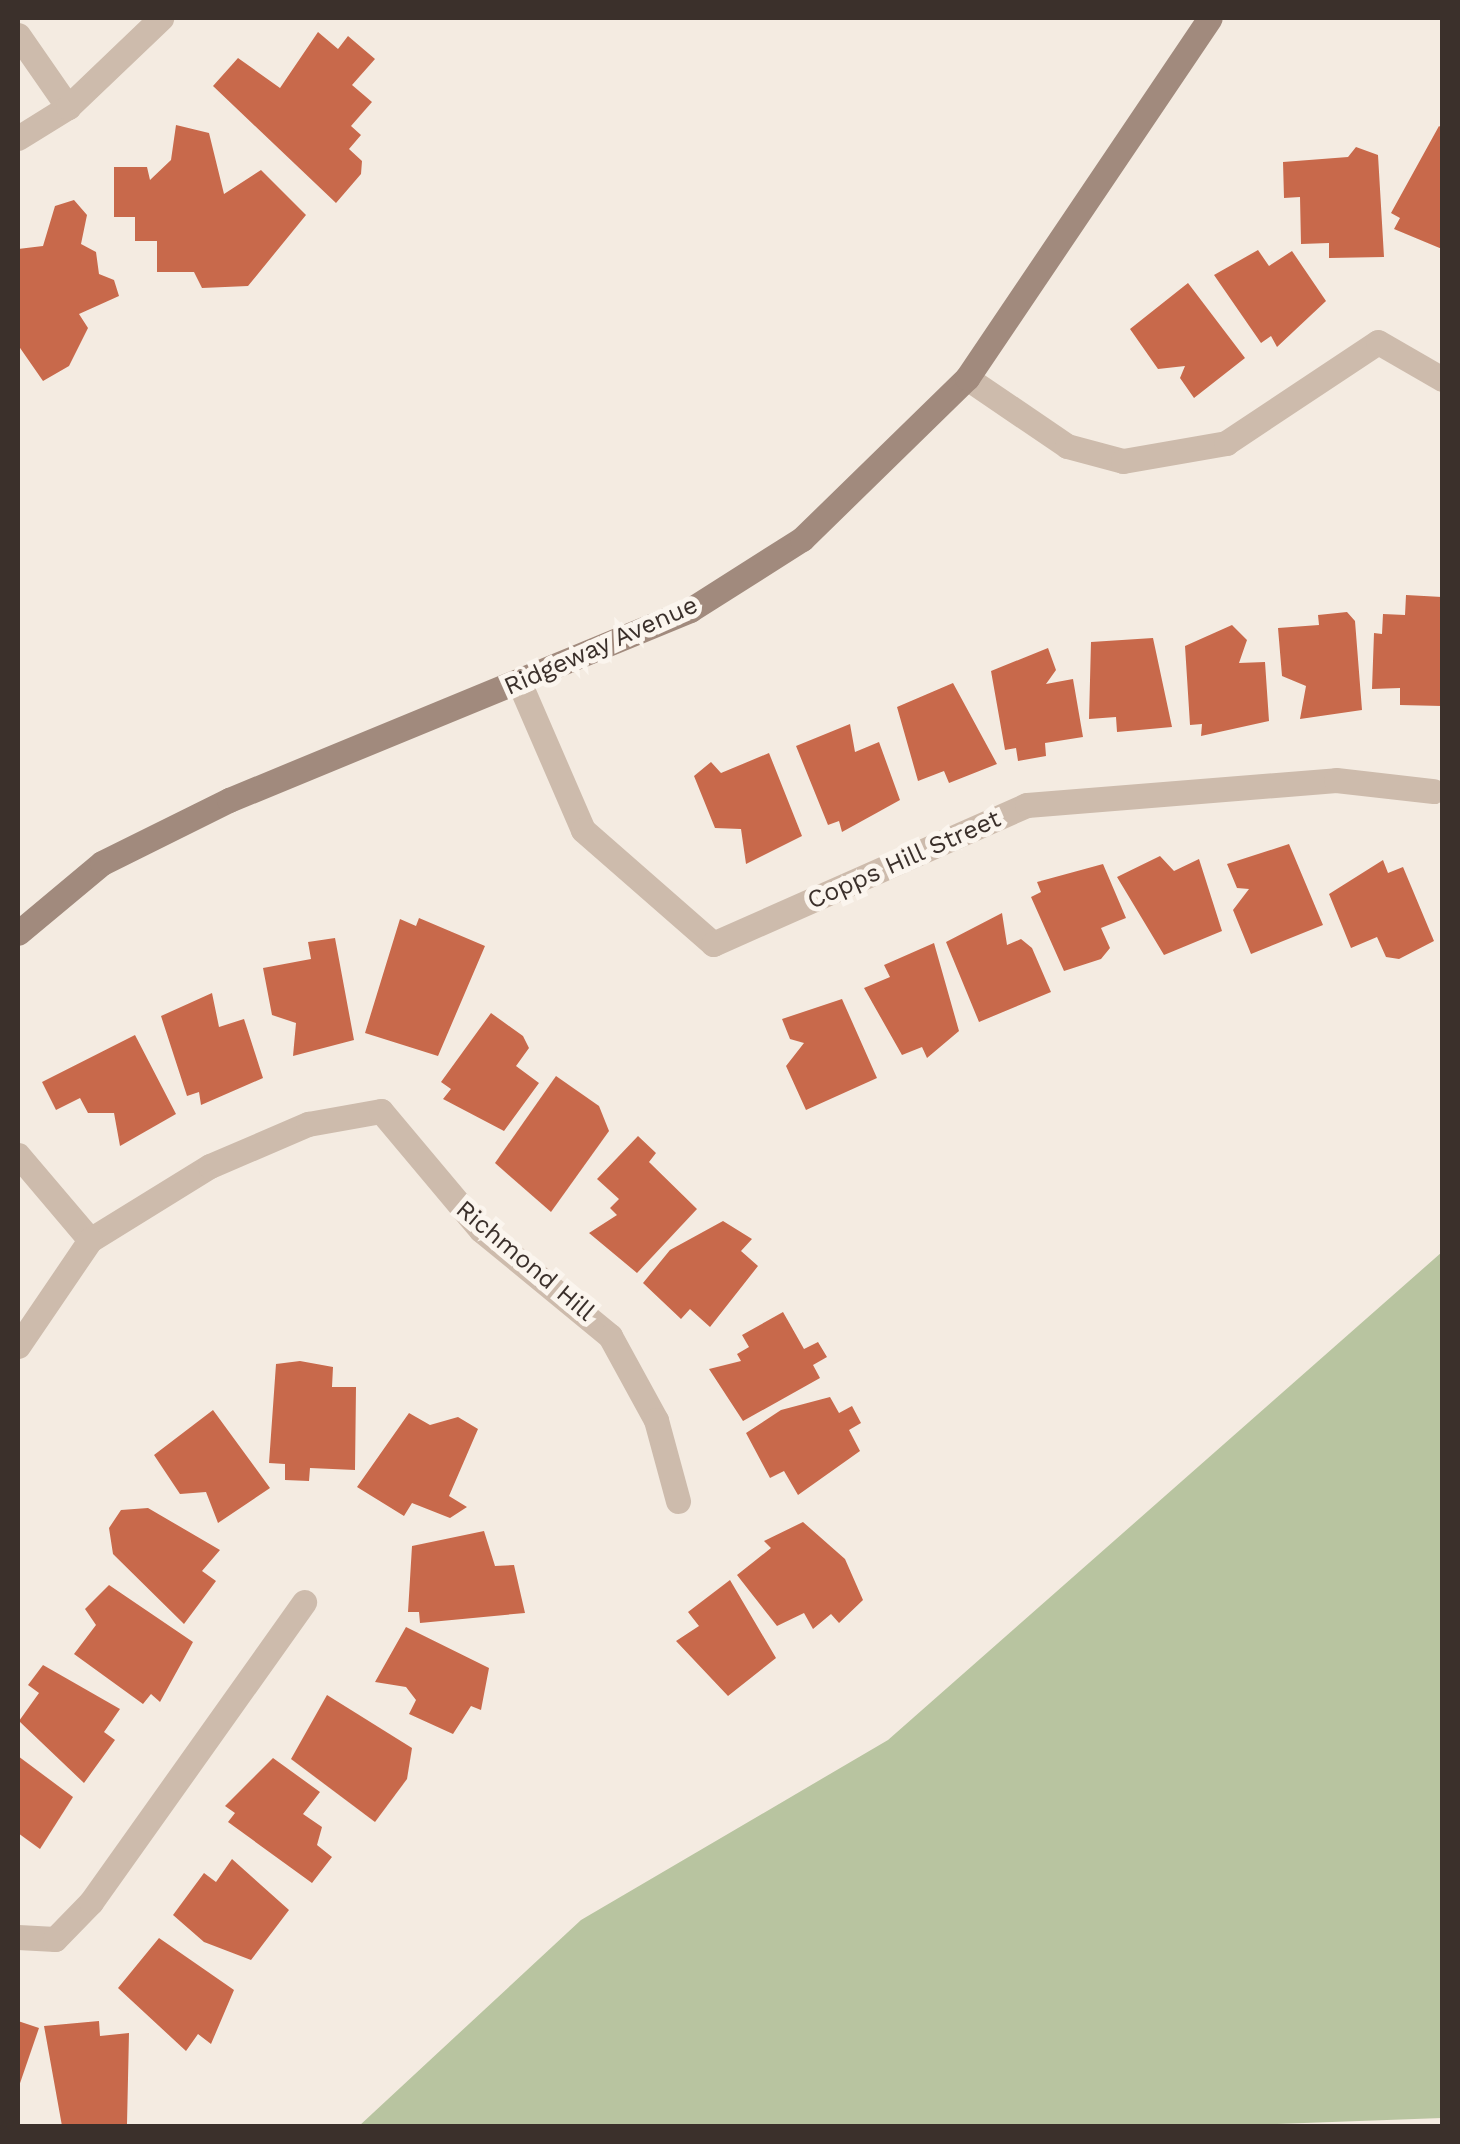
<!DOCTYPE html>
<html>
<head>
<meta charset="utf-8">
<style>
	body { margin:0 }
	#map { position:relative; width:1460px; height:2144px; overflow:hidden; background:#f4ebe1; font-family:"Work Sans",sans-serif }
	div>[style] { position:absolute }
	.green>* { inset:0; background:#b8c4a0 }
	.building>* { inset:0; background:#c8694b }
	.street>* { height:25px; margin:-12.5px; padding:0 12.5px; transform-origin:12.5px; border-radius:12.5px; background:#cdbbac }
	.secondary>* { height:25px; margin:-12.5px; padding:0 12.5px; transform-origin:12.5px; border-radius:12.5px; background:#a18a7d }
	span { translate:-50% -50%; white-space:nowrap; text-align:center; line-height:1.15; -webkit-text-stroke:10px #fbf5ee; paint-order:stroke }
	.street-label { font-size:25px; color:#3b302b }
	.frame { position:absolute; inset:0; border:20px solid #3b302b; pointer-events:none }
</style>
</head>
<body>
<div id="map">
	<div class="green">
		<i style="clip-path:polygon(1442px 1252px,1442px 2118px,1224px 2126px,359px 2126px,581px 1920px,888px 1740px)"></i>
	</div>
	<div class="building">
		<i style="clip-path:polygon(318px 32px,338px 49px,348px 36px,375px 59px,352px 85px,372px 102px,351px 126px,361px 135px,349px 149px,362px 161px,361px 174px,336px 203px,213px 86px,238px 58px,280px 88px)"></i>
		<i style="clip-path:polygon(176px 125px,209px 133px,224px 194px,261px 170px,306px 215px,248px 286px,202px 288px,194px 272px,157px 272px,157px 241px,135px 241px,135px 217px,114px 217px,114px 167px,147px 167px,150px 180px,171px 160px)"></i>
		<i style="clip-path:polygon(1439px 126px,1442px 128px,1442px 249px,1394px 229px,1400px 218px,1391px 213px)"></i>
		<i style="clip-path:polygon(1356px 147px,1378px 155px,1384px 257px,1329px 258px,1329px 243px,1301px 244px,1300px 197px,1284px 198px,1283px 162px,1348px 157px)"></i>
		<i style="clip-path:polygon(74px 200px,87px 215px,81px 244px,96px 252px,99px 274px,114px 280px,119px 296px,79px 314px,88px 328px,69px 366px,43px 381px,18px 345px,18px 249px,43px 246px,55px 206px)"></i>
		<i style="clip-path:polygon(1258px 250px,1269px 266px,1292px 251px,1326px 301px,1277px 347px,1271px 336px,1261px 343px,1214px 275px)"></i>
		<i style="clip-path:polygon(1188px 283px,1245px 358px,1194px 398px,1180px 378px,1185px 366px,1158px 369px,1130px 329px)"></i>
		<i style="clip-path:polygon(1406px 595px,1442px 597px,1442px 706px,1400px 705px,1400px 688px,1372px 689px,1374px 633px,1382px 634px,1383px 614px,1405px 615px)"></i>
		<i style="clip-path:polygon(1318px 615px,1347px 612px,1355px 621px,1362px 710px,1300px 719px,1306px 686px,1282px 676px,1278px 628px,1319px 625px)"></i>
		<i style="clip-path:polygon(1232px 625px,1247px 640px,1239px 663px,1265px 662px,1269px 721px,1201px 736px,1202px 724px,1190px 725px,1185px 646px)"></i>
		<i style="clip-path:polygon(1153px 638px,1172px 727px,1117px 732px,1116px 717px,1089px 719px,1091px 642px)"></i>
		<i style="clip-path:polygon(1048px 648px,1056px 670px,1046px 684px,1073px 679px,1083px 737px,1045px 743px,1046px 756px,1018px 761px,1016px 748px,1005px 750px,991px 671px)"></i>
		<i style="clip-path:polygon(953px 683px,997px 764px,949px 783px,944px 771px,918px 781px,897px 707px)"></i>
		<i style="clip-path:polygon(850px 724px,855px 752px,879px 742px,900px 800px,842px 832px,839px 821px,828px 825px,796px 746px)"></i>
		<i style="clip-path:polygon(769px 753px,802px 836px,746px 864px,741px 829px,715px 828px,694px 776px,711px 762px,721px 773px)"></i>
		<i style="clip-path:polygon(1289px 844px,1323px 925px,1251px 954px,1233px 910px,1249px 889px,1237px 888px,1227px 864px)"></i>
		<i style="clip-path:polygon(1160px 856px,1174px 871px,1199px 859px,1222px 931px,1164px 955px,1117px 877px)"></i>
		<i style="clip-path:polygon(1383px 860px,1388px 873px,1403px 867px,1434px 941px,1399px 959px,1386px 957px,1377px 937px,1351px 948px,1329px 894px)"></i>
		<i style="clip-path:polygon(1103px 864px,1126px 918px,1101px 928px,1110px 948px,1101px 959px,1064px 971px,1031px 897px,1041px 892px,1037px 882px)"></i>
		<i style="clip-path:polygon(1002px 913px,1007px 945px,1021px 939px,1032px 948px,1051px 992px,979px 1022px,946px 942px)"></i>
		<i style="clip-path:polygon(419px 918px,485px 946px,438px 1056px,365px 1033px,400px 919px,416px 926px)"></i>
		<i style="clip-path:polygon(335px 938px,354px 1040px,293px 1056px,296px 1023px,272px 1015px,263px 968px,311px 959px,308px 942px)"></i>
		<i style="clip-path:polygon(934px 943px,959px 1031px,927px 1058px,922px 1047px,902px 1055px,864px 988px,890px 977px,884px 965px)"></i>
		<i style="clip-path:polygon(212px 993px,219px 1027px,244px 1019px,263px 1078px,201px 1105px,199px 1092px,187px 1096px,161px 1016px)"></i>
		<i style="clip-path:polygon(842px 999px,877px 1078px,806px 1110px,786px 1066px,804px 1043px,790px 1039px,782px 1019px)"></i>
		<i style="clip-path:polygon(491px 1013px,523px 1036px,529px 1048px,516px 1066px,539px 1083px,504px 1131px,443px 1099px,451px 1089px,441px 1082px)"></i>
		<i style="clip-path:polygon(135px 1035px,176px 1114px,120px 1146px,114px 1113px,88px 1113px,80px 1098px,56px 1110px,42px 1082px)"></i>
		<i style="clip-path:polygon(556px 1076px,599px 1106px,609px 1131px,551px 1212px,495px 1163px)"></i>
		<i style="clip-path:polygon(638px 1136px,656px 1153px,649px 1162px,697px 1209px,637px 1273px,589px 1233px,617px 1215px,610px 1208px,619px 1199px,597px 1179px)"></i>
		<i style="clip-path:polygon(723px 1221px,752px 1239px,741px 1251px,758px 1266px,710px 1327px,690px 1309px,681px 1319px,643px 1283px,670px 1250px)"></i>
		<i style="clip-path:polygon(783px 1312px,804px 1349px,818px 1342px,827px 1357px,813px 1365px,820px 1378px,743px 1421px,709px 1369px,741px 1361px,737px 1354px,749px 1347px,742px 1335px)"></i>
		<i style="clip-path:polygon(300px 1361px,333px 1367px,332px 1387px,356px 1387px,355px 1470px,310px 1468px,309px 1481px,285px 1480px,285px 1464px,269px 1463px,276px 1364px)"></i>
		<i style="clip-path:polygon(830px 1397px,839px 1413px,852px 1406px,861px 1423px,849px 1430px,860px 1451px,798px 1495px,784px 1471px,770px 1478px,746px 1433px,781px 1410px)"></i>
		<i style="clip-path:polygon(213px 1410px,270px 1488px,218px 1523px,206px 1492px,180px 1494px,154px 1455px)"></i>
		<i style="clip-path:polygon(409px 1413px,430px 1425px,458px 1417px,478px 1429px,449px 1496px,467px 1507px,450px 1518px,412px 1503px,404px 1516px,357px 1487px)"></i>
		<i style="clip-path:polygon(148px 1508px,220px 1550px,202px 1571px,216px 1581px,184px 1624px,113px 1554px,109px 1528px,121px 1510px)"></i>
		<i style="clip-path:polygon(803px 1522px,845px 1559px,863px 1600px,839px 1623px,831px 1614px,813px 1629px,804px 1613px,777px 1626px,737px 1575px,771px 1548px,764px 1541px)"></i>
		<i style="clip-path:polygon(484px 1531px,495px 1566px,514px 1565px,525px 1613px,420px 1623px,419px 1612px,408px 1612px,412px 1546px)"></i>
		<i style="clip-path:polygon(730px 1580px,776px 1658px,728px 1696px,676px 1641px,699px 1626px,688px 1612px)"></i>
		<i style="clip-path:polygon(109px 1585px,193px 1642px,160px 1702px,151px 1694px,143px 1704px,74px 1654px,96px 1625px,85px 1609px)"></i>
		<i style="clip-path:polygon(406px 1627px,489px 1668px,481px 1710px,471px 1706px,453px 1734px,409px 1714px,416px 1700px,406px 1687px,375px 1682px)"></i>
		<i style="clip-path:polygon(43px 1665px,120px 1709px,104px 1732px,115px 1740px,84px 1783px,19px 1721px,39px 1693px,28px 1685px)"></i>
		<i style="clip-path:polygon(327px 1695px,412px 1748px,407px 1779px,375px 1822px,291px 1759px)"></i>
		<i style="clip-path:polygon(18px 1756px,73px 1797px,40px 1849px,18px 1833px)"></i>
		<i style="clip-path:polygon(273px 1758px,320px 1792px,303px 1814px,322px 1827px,317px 1845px,332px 1857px,312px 1883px,228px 1822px,235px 1813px,225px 1806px)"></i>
		<i style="clip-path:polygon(232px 1859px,289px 1910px,251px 1960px,204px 1942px,173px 1915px,204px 1873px,216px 1882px)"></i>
		<i style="clip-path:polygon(159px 1938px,234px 1990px,211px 2044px,198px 2034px,186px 2051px,118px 1988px)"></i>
		<i style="clip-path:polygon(18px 2021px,39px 2028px,18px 2089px)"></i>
		<i style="clip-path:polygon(99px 2021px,100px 2036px,129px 2033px,127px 2124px,62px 2126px,44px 2026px)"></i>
	</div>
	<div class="street">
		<i style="left:18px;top:35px;width:88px;rotate:55.2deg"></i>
		<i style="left:18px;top:138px;width:59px;rotate:-31.8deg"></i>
		<i style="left:68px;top:107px;width:129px;rotate:-43.7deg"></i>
		<i style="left:967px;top:378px;width:121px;rotate:34.2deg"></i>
		<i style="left:1067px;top:446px;width:58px;rotate:15deg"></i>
		<i style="left:1123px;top:461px;width:105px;rotate:-9.9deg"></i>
		<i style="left:1226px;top:443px;width:182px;rotate:-33.6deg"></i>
		<i style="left:1378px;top:342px;width:74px;rotate:30deg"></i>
		<i style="left:519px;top:682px;width:161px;rotate:66.6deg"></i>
		<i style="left:583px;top:830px;width:173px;rotate:41.2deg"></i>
		<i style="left:713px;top:944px;width:343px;rotate:-23.9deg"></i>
		<i style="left:1027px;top:805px;width:310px;rotate:-4.6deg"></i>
		<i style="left:1336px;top:780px;width:98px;rotate:6.5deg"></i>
		<i style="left:18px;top:1155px;width:111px;rotate:49.7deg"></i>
		<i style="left:90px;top:1240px;width:141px;rotate:-31.7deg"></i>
		<i style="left:210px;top:1166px;width:107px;rotate:-23.2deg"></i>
		<i style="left:308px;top:1124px;width:74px;rotate:-10.1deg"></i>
		<i style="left:381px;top:1111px;width:155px;rotate:50deg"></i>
		<i style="left:481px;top:1230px;width:167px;rotate:39.4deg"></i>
		<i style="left:610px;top:1336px;width:96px;rotate:61.3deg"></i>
		<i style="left:656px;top:1420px;width:84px;rotate:74.8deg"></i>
		<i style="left:18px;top:1346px;width:128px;rotate:-55.8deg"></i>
		<i style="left:18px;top:1937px;width:37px;rotate:3deg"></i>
		<i style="left:55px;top:1939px;width:52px;rotate:-45.8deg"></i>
		<i style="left:91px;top:1902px;width:368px;rotate:-54.6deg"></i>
	</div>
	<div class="secondary">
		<i style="left:18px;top:933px;width:109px;rotate:-39.8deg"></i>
		<i style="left:102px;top:863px;width:142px;rotate:-26.4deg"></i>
		<i style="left:229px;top:800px;width:499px;rotate:-22.4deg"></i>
		<i style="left:690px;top:610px;width:133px;rotate:-32.4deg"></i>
		<i style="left:802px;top:539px;width:231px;rotate:-44.3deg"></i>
		<i style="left:967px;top:378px;width:434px;rotate:-56deg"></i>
	</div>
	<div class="street-label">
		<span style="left:601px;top:646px;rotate:-24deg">Ridgeway Avenue</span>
		<span style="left:904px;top:860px;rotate:-24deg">Copps Hill Street</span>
		<span style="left:525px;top:1261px;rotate:40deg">Richmond Hill</span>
	</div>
	<div class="frame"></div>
</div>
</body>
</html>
